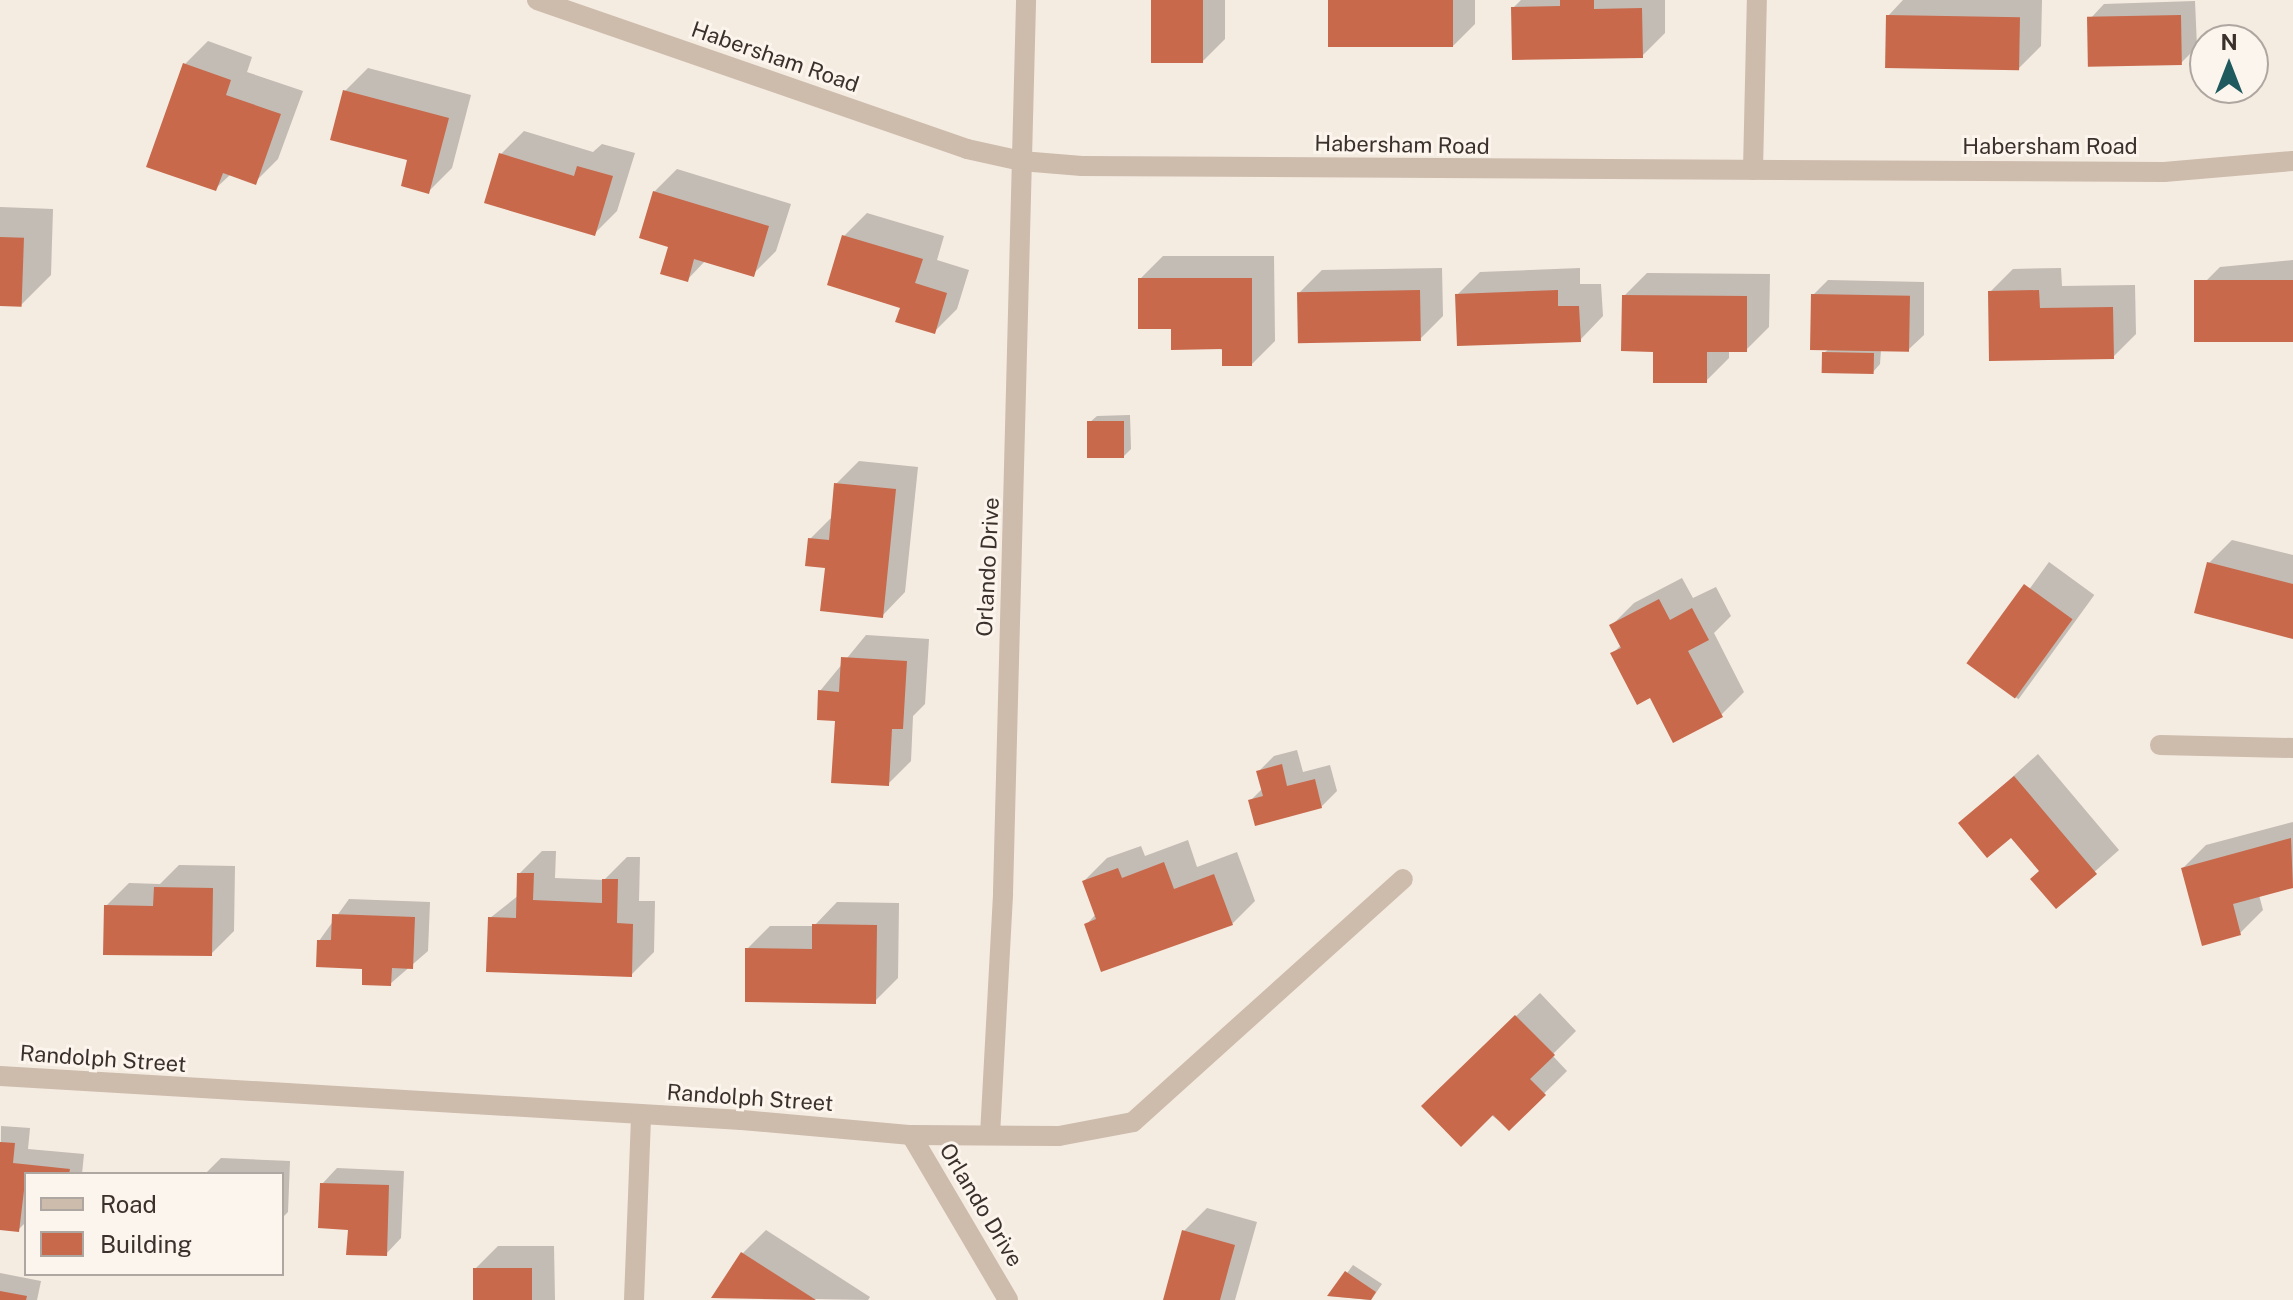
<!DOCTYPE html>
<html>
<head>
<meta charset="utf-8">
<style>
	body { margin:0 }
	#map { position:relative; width:2293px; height:1300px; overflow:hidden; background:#f4ebe1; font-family:"Public Sans",sans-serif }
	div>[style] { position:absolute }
	.shadow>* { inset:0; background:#0003; transform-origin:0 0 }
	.building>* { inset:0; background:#c8694b; transform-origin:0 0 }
	.street>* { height:20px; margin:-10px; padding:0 10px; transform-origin:10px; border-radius:10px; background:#cdbbac }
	span { translate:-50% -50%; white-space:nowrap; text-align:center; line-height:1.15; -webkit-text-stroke:6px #fbf5ee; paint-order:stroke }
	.street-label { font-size:22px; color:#3b302b }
	.legend { position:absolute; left:24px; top:1172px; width:260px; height:104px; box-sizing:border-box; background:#fbf5ee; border:2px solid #aea6a0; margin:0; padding:10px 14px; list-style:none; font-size:24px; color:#3b302b }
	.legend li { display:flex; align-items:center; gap:16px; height:40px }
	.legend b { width:40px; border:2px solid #aea6a0 }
	.north { position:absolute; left:2189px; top:24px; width:80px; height:80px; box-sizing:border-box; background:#fbf5ee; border:2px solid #aea6a0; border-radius:50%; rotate:0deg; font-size:22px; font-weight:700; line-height:32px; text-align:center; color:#3b302b }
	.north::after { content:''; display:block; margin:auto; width:28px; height:36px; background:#1f5a5e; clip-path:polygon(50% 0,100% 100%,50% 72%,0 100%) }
</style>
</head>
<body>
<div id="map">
	<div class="shadow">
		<i style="clip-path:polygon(1153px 0,1225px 0,1225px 39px,1202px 62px)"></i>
		<i style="clip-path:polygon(1330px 0,1475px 0,1475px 24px,1452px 47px)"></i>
		<i style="clip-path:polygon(1521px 0,1665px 0,1665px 33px,1642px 56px,1513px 8px)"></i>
		<i style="clip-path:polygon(1903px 0,2042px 0,2041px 46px,2018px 69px,1888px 16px)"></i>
		<i style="clip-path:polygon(2195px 1px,2197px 47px,2181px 63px,2089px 20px,2104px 4px)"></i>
		<i style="clip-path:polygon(208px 41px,252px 57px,247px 72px,303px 91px,278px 159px,255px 182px,231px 174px,215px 189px,185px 64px)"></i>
		<i style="clip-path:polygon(368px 68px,471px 95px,452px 168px,429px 191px,410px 159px,345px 91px)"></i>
		<i style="clip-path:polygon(524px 131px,593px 152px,602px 144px,635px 153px,617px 211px,594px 234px,501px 154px)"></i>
		<i style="clip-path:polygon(677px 169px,791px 204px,776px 251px,753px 274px,706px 260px,687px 280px,670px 246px,654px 192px)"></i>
		<i style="clip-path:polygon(0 207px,53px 209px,51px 275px,21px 305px,0 304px)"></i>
		<i style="clip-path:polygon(867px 213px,944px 236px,937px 260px,969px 270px,957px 309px,934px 332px,902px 306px,844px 236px)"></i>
		<i style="clip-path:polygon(1163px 256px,1274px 256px,1275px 341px,1252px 364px,1173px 327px,1140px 279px)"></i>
		<i style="clip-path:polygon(2293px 260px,2293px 340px,2197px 290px,2220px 267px)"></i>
		<i style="clip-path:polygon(1442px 268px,1443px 316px,1420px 339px,1299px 293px,1322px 270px)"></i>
		<i style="clip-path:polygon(1580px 268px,1580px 284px,1601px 284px,1603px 316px,1580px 340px,1457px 295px,1480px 272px)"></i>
		<i style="clip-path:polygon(2061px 268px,2062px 286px,2135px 285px,2136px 334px,2113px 357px,1990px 292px,2013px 269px)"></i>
		<i style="clip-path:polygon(1647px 273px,1770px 274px,1769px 327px,1746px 350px,1729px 350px,1729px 358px,1706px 381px,1655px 350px,1624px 296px)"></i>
		<i style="clip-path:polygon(1828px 280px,1924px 282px,1924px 335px,1908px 350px,1881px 350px,1880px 364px,1873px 372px,1824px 353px,1829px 349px,1813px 295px)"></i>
		<i style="clip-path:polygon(1130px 415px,1131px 449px,1124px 456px,1089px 423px,1097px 416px)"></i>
		<i style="clip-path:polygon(859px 461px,918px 467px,905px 592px,882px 616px,827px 566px,810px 539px,833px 516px,836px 484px)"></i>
		<i style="clip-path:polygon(2232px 540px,2293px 555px,2293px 637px,2209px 563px)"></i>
		<i style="left:2049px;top:562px;width:56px;height:129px;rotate:36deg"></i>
		<i style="clip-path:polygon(1682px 578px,1693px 598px,1716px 587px,1731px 616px,1714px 633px,1744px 692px,1721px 715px,1651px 695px,1612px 654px,1621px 645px,1611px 626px,1634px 603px)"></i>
		<i style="clip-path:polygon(866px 635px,929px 639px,925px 704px,913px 716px,911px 761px,888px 784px,820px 691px)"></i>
		<i style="clip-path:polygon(1297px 750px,1303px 772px,1330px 765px,1337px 791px,1321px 807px,1250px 801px,1263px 788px,1258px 772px,1274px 756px)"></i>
		<i style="clip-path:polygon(2038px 754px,2119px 850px,2056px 906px,2041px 870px,2012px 835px,1960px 824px)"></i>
		<i style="clip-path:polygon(2293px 822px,2293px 886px,2259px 895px,2263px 910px,2240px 933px,2183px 868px,2206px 845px)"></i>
		<i style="clip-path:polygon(1188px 840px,1197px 867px,1237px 852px,1255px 901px,1232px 924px,1086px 925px,1096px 914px,1084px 881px,1107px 858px,1141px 846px,1145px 856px)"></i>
		<i style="clip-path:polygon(542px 851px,556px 851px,555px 878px,604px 880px,627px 857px,640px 857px,639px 901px,655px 901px,654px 952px,631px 975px,490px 918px,519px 895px,519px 874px)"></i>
		<i style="clip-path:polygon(179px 865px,235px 866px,234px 931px,211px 954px,106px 906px,129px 883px,160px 884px)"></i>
		<i style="clip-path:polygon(349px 899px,430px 902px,428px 951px,390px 984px,319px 941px)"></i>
		<i style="clip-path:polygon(837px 902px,899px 903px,898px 978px,875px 1001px,747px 949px,770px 926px,814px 926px)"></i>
		<i style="clip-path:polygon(1540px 993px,1576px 1031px,1552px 1055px,1567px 1071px,1509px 1128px,1447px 1083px)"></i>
		<i style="clip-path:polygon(1px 1126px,30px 1128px,28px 1149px,84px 1154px,82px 1174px,26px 1174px,26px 1222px,18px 1230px,0 1228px)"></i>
		<i style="clip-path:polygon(221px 1158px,290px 1161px,288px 1212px,282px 1218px,282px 1174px,205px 1174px)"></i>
		<i style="clip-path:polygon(337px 1168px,404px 1171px,401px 1238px,386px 1254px,350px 1228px,322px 1184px)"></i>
		<i style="clip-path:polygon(1207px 1208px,1257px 1222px,1235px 1300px,1165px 1300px,1184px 1231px)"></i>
		<i style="clip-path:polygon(766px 1230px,870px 1297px,868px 1300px,714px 1297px,743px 1253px)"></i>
		<i style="clip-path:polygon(498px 1246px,554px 1246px,555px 1300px,475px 1300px,475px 1269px)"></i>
		<i style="clip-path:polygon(1353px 1265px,1382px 1284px,1371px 1300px,1330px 1296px)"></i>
		<i style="clip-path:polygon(0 1273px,41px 1281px,37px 1300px,0 1300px)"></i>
	</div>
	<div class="building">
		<i style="left:1151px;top:0;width:52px;height:63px"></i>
		<i style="left:1328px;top:0;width:125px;height:47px"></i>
		<i style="clip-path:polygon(1560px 0,1594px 0,1594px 9px,1642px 8px,1643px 58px,1512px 60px,1511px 7px,1560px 6px)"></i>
		<i style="left:1886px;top:15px;width:134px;height:53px;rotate:1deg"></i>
		<i style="left:2181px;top:15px;width:50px;height:94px;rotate:89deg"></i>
		<i style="clip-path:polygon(183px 63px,231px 80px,226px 95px,281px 114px,256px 185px,223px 173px,216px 191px,146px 167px)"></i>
		<i style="clip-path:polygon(343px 90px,449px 118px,429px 194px,401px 186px,407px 160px,330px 140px)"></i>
		<i style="clip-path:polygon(499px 153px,574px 176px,577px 166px,613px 176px,595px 236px,484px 203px)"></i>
		<i style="clip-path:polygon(653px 191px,769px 226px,754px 277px,694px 259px,688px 282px,660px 274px,668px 247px,639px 238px)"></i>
		<i style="clip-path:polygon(842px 235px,923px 259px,915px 283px,947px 293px,935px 334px,895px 322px,900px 308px,827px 285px)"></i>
		<i style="left:0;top:237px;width:24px;height:69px;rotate:2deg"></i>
		<i style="clip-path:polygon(1138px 278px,1252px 278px,1252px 366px,1222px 366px,1222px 349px,1171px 350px,1171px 329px,1138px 329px)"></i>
		<i style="left:2293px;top:280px;width:62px;height:99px;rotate:90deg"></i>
		<i style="left:1420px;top:290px;width:51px;height:123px;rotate:89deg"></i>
		<i style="clip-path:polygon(1558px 290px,1558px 306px,1579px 306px,1581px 342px,1457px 346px,1455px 294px)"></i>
		<i style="clip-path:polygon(2039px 290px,2040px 308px,2113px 307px,2114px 359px,1989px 361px,1988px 291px)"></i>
		<i style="left:1811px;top:294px;width:99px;height:56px;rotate:1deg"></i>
		<i style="clip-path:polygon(1622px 295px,1747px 296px,1747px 352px,1707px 352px,1707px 383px,1653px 383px,1653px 352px,1621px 351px)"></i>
		<i style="left:1822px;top:352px;width:52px;height:21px;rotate:1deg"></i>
		<i style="left:1124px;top:421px;width:37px;height:37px;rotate:90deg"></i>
		<i style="clip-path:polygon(834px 483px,896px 489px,883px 618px,820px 611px,825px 568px,805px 566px,808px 538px,829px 540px)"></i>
		<i style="clip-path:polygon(2207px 562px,2293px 584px,2293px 639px,2194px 613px)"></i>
		<i style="left:2024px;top:584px;width:60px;height:98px;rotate:36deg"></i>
		<i style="clip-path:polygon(1659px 599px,1670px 620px,1692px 608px,1709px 640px,1688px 651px,1723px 717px,1673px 743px,1650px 698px,1637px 705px,1610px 653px,1621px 648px,1609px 625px)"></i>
		<i style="clip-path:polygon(841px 657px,907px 661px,903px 729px,892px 729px,889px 786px,831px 783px,835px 721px,817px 720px,818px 690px,839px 692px)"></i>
		<i style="clip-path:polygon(1282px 764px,1287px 786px,1315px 779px,1322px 808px,1255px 826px,1248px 800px,1263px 796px,1256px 771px)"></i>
		<i style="clip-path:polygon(2014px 776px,2097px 874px,2056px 909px,2030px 879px,2039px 871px,2011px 838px,1987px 858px,1958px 823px)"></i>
		<i style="clip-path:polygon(2291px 838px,2293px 888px,2233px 904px,2241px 935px,2202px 946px,2181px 868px)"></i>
		<i style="clip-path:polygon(1164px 862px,1174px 889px,1214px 874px,1233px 925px,1101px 972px,1084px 924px,1096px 919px,1082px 881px,1118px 868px,1122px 878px)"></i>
		<i style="clip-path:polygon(517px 873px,534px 873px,533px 900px,602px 903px,602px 879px,618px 879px,617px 923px,633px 924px,632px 977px,486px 972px,488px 917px,516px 918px)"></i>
		<i style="clip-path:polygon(154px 887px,213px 888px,212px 956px,103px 955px,104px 905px,153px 906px)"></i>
		<i style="clip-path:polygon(332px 914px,415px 917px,413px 969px,392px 968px,391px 986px,362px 985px,362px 969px,316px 967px,317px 940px,331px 940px)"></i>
		<i style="clip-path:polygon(812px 924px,877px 925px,876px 1004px,745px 1002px,745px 948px,812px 949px)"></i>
		<i style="clip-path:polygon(1515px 1015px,1555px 1055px,1530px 1079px,1546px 1095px,1509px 1131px,1493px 1115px,1461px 1147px,1421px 1106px)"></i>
		<i style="clip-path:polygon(0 1142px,15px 1143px,13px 1163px,70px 1169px,69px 1174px,26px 1174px,19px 1232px,0 1230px)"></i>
		<i style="clip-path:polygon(320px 1183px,389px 1185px,387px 1256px,346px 1255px,348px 1230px,318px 1228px)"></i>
		<i style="clip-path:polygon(1182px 1230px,1235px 1245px,1220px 1300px,1163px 1300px)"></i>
		<i style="clip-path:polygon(741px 1252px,816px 1300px,711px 1298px)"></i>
		<i style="left:473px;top:1268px;width:59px;height:32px"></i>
		<i style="clip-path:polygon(1345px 1271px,1376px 1292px,1371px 1300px,1327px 1296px)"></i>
		<i style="clip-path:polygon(0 1291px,27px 1296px,26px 1300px,0 1300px)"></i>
	</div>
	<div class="street">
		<i style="left:537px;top:0;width:455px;rotate:19.1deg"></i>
		<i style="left:967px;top:149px;width:55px;rotate:12.5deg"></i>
		<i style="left:1021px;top:161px;width:61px;rotate:4.7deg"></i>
		<i style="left:1082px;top:166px;width:1082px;rotate:0.32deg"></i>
		<i style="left:2164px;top:172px;width:129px;rotate:-4.9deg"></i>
		<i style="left:1753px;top:170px;width:170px;rotate:-88.7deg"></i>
		<i style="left:2160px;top:745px;width:133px;rotate:1.3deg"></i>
		<i style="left:0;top:1076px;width:743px;rotate:3.39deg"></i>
		<i style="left:742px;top:1120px;width:170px;rotate:5.1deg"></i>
		<i style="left:911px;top:1135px;width:148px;rotate:0.4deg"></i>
		<i style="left:1059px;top:1136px;width:75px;rotate:-10.7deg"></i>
		<i style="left:1133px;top:1122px;width:363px;rotate:-42deg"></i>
		<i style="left:911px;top:1135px;width:191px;rotate:59.5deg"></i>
		<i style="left:990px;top:1135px;width:242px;rotate:-86.9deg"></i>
		<i style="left:1003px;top:893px;width:893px;rotate:-88.52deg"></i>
		<i style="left:634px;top:1300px;width:186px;rotate:-87.8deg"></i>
	</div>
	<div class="street-label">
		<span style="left:775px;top:57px;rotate:19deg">Habersham Road</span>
		<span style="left:1402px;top:145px;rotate:1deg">Habersham Road</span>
		<span style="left:2050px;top:147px">Habersham Road</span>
		<span style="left:988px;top:567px;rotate:-87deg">Orlando Drive</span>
		<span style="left:103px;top:1059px;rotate:4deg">Randolph Street</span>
		<span style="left:750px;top:1098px;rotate:4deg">Randolph Street</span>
		<span style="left:981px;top:1205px;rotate:59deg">Orlando Drive</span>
	</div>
	<ul class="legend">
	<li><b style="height:10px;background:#cdbbac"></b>Road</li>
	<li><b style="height:22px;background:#c8694b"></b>Building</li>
	</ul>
	<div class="north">N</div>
</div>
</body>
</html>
